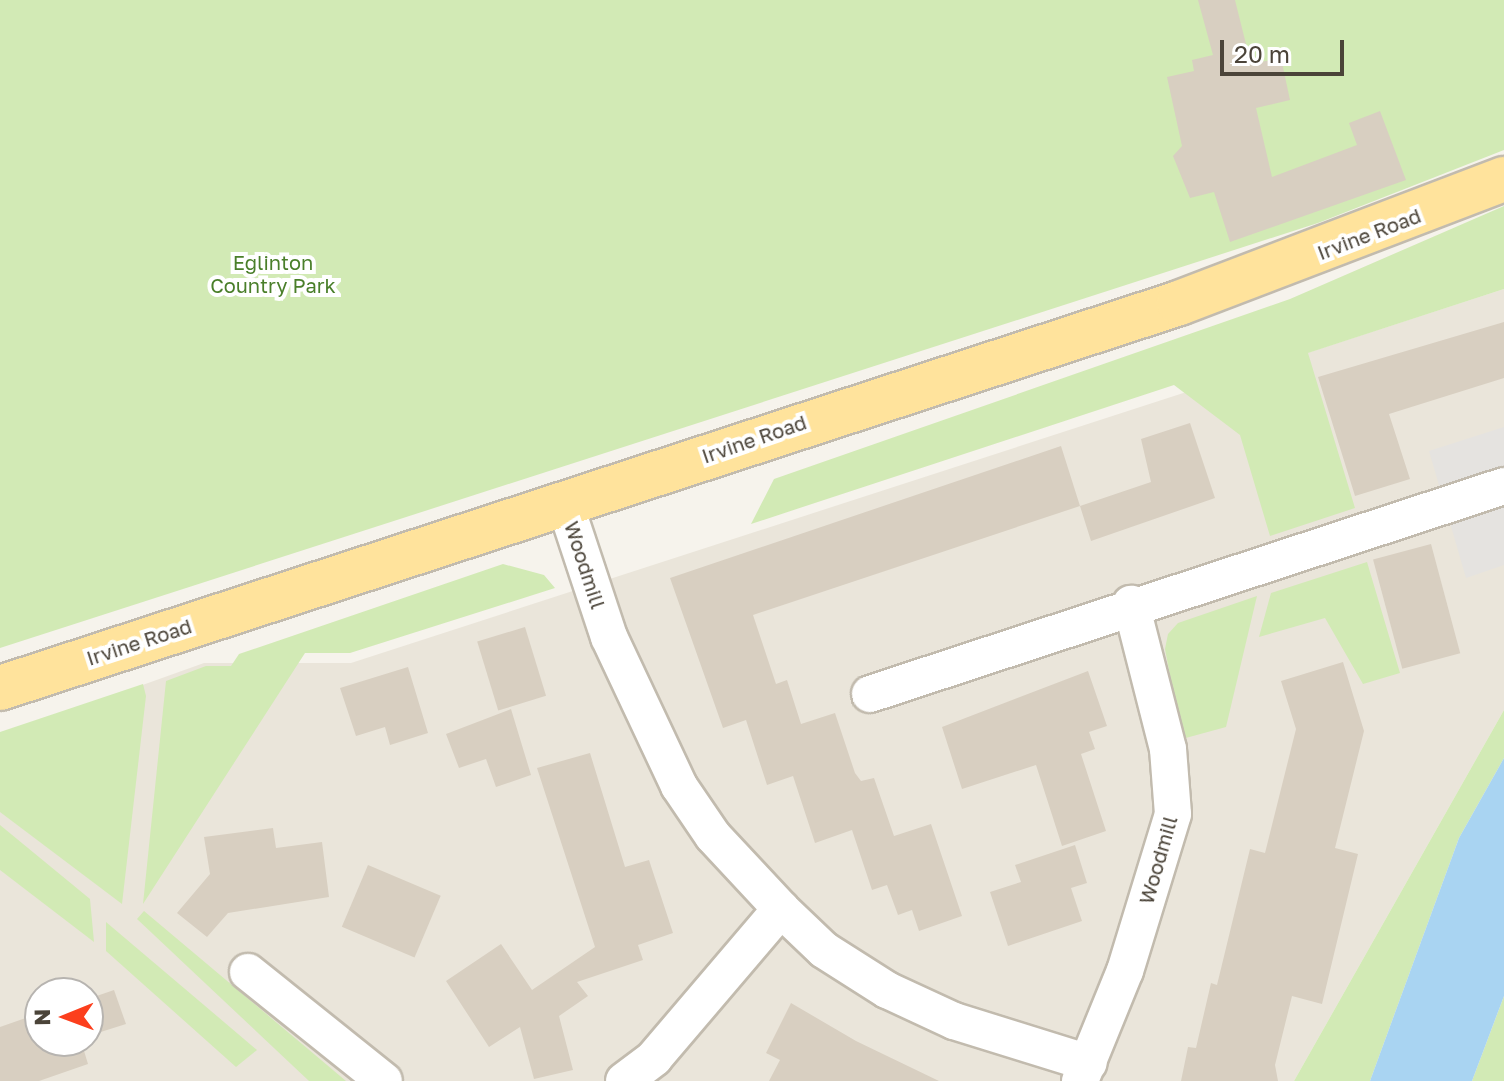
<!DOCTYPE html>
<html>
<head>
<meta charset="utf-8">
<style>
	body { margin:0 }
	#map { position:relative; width:1504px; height:1081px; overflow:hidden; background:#f6f3ec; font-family:"Golos Text",sans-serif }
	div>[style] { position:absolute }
	.residential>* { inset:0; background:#eae5da }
	.green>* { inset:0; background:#d2eab5 }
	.parking>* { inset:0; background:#e5e3e0 }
	.water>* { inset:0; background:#a9d4f2 }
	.building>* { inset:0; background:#d8cfc1; transform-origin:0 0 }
	.roads { filter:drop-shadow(2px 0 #c2bbae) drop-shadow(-2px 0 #c2bbae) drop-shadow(0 2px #c2bbae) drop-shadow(0 -2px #c2bbae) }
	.minor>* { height:36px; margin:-18px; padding:0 18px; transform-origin:18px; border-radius:18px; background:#fff }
	.primary>* { height:44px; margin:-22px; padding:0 22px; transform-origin:22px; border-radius:22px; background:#ffe39c }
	span { translate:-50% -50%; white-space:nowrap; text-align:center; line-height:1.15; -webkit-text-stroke:8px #fff; paint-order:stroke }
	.street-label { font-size:20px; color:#4b4439 }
	.park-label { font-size:20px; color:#4a7f2a }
	.north { position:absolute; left:24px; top:977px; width:80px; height:80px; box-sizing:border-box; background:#fff; border:2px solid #b7b4b0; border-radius:50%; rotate:269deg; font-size:22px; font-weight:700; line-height:32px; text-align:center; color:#4b4439 }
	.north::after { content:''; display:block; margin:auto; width:28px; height:36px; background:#fc3f1d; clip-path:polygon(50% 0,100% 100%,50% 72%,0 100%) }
	.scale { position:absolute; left:1220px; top:40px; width:124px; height:36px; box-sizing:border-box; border:4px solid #4b4439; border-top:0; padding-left:10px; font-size:24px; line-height:28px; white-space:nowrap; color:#4b4439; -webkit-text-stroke:6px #fff; paint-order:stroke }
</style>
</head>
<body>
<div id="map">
	<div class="residential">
		<i style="clip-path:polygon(evenodd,1504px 289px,1504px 710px,1294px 1081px,0 1081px,0 736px,204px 663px,351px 663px,1504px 289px,40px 993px,88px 993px,88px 1041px,40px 1041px,40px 993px)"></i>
	</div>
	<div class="green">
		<i style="clip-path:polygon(0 0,1504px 0,1504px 150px,1318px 223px,0 648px)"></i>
		<i style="clip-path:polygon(1504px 206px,1504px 289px,1308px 353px,1355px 508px,1270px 536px,1240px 435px,1174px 385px,751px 524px,774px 479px,1290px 299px)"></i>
		<i style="clip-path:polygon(1367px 562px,1400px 673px,1363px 684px,1325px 618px,1259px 637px,1271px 593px)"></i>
		<i style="clip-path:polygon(503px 564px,544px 575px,555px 588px,350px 653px,305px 653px,143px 904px,166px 681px,206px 666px,231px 666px,239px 654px)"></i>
		<i style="clip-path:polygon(1257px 596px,1226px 727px,1182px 739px,1165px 649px,1168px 634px,1178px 623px)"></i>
		<i style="clip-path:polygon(143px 684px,146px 696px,122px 904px,0 812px,0 732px)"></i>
		<i style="clip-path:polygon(1504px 710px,1504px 758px,1459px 838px,1370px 1081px,1294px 1081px)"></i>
		<i style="clip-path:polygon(0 825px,90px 899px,94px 942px,0 870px)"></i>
		<i style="clip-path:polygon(144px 911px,346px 1081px,309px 1081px,137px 919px)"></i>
		<i style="clip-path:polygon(106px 922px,257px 1050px,236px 1067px,106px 951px)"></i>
		<i style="clip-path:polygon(1504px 996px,1504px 1081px,1472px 1081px)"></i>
	</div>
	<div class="parking">
		<i style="clip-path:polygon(1504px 427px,1504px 565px,1466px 578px,1429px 451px)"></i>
	</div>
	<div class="water">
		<i style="clip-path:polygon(1504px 758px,1504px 996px,1472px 1081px,1370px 1081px,1459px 838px)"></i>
	</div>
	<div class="building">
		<i style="clip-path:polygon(1198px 0,1235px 0,1251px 64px,1281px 58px,1290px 100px,1256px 108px,1272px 177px,1357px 145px,1349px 123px,1380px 111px,1406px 180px,1230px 242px,1214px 192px,1190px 198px,1173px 156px,1182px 146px,1167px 77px,1194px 71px,1192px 60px,1213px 55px)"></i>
		<i style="clip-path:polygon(1504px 322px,1504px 378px,1389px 414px,1410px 479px,1355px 496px,1318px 377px)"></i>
		<i style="clip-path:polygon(1190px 423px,1215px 498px,1091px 541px,1080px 506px,1151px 482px,1141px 439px)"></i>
		<i style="clip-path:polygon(1061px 446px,1080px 506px,753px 615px,776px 684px,787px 680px,801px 724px,835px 713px,855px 773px,861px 781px,874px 778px,894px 836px,931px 824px,962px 916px,919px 931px,912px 910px,898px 915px,887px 885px,872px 890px,852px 830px,815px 843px,793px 776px,767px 785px,746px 720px,723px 728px,670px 578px)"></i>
		<i style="left:1431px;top:544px;width:113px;height:60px;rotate:75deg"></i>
		<i style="left:525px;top:627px;width:72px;height:50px;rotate:73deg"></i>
		<i style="clip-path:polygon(1343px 662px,1364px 731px,1335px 848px,1358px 854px,1322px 1004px,1292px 996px,1275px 1065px,1278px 1081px,1181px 1081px,1188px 1047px,1196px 1048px,1211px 983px,1217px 985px,1250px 849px,1265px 853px,1296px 729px,1281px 681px)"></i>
		<i style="clip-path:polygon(408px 667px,428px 733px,390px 745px,385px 727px,356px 736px,340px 688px)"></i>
		<i style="clip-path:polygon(1088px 671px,1107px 726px,1089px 732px,1095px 749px,1081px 754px,1106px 831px,1062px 846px,1036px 765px,962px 789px,942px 727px)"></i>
		<i style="clip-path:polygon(511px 709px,531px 775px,496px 787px,486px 759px,459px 768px,446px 734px)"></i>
		<i style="clip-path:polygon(590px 753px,625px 867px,649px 860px,673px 933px,638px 945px,643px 960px,577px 982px,588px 996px,559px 1016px,573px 1070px,534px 1079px,520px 1027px,489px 1047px,446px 981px,501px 944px,532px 990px,595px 947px,537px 768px)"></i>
		<i style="clip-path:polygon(273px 828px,276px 848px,322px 842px,329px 897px,228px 913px,207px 937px,177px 913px,210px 874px,204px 837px)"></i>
		<i style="clip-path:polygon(1075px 845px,1087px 883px,1071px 888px,1082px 921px,1008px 946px,990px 892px,1021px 882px,1015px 865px)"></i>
		<i style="left:368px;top:865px;width:79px;height:67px;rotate:23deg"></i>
		<i style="clip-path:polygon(114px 990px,126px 1024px,88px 1036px,88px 999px)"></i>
		<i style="clip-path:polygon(791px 1003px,856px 1041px,939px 1081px,769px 1081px,780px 1060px,766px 1053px)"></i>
		<i style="clip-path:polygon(40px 1013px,40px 1041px,81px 1041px,88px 1064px,39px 1081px,0 1081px,0 1027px)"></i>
	</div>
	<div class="roads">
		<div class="minor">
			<i style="left:565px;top:504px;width:140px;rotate:71.7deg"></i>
			<i style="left:609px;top:637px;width:165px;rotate:64.8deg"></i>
			<i style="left:679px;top:786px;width:60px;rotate:55.8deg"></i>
			<i style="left:713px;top:836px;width:100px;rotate:47deg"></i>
			<i style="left:781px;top:909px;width:59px;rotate:43.6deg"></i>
			<i style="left:824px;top:950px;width:75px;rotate:32.4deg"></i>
			<i style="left:887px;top:990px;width:74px;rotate:24.8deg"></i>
			<i style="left:954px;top:1021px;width:141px;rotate:17.3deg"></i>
			<i style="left:870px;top:694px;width:667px;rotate:-18.16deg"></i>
			<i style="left:248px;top:972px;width:174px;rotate:38.7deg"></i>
			<i style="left:624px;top:1081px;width:38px;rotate:-37deg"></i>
			<i style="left:654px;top:1058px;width:196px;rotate:-49.6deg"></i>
			<i style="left:1080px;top:1081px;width:119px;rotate:-67.8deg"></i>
			<i style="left:1125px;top:971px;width:164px;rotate:-73deg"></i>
			<i style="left:1173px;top:814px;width:65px;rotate:-94.4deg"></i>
			<i style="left:1168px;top:749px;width:150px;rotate:-104.3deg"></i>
		</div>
		<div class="primary">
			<i style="left:0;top:688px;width:1240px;rotate:-18.08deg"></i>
			<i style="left:1179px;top:303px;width:348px;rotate:-20.9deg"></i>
		</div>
	</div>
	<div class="street-label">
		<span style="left:1369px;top:234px;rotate:-21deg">Irvine Road</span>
		<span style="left:754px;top:439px;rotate:-19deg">Irvine Road</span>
		<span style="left:585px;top:565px;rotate:72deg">Woodmill</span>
		<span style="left:139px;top:642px;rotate:-18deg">Irvine Road</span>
		<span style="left:1158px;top:860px;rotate:-74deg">Woodmill</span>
	</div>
	<div class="park-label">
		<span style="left:273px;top:274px">Eglinton<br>Country Park</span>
	</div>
	<div class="north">N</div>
	<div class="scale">20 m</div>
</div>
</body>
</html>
